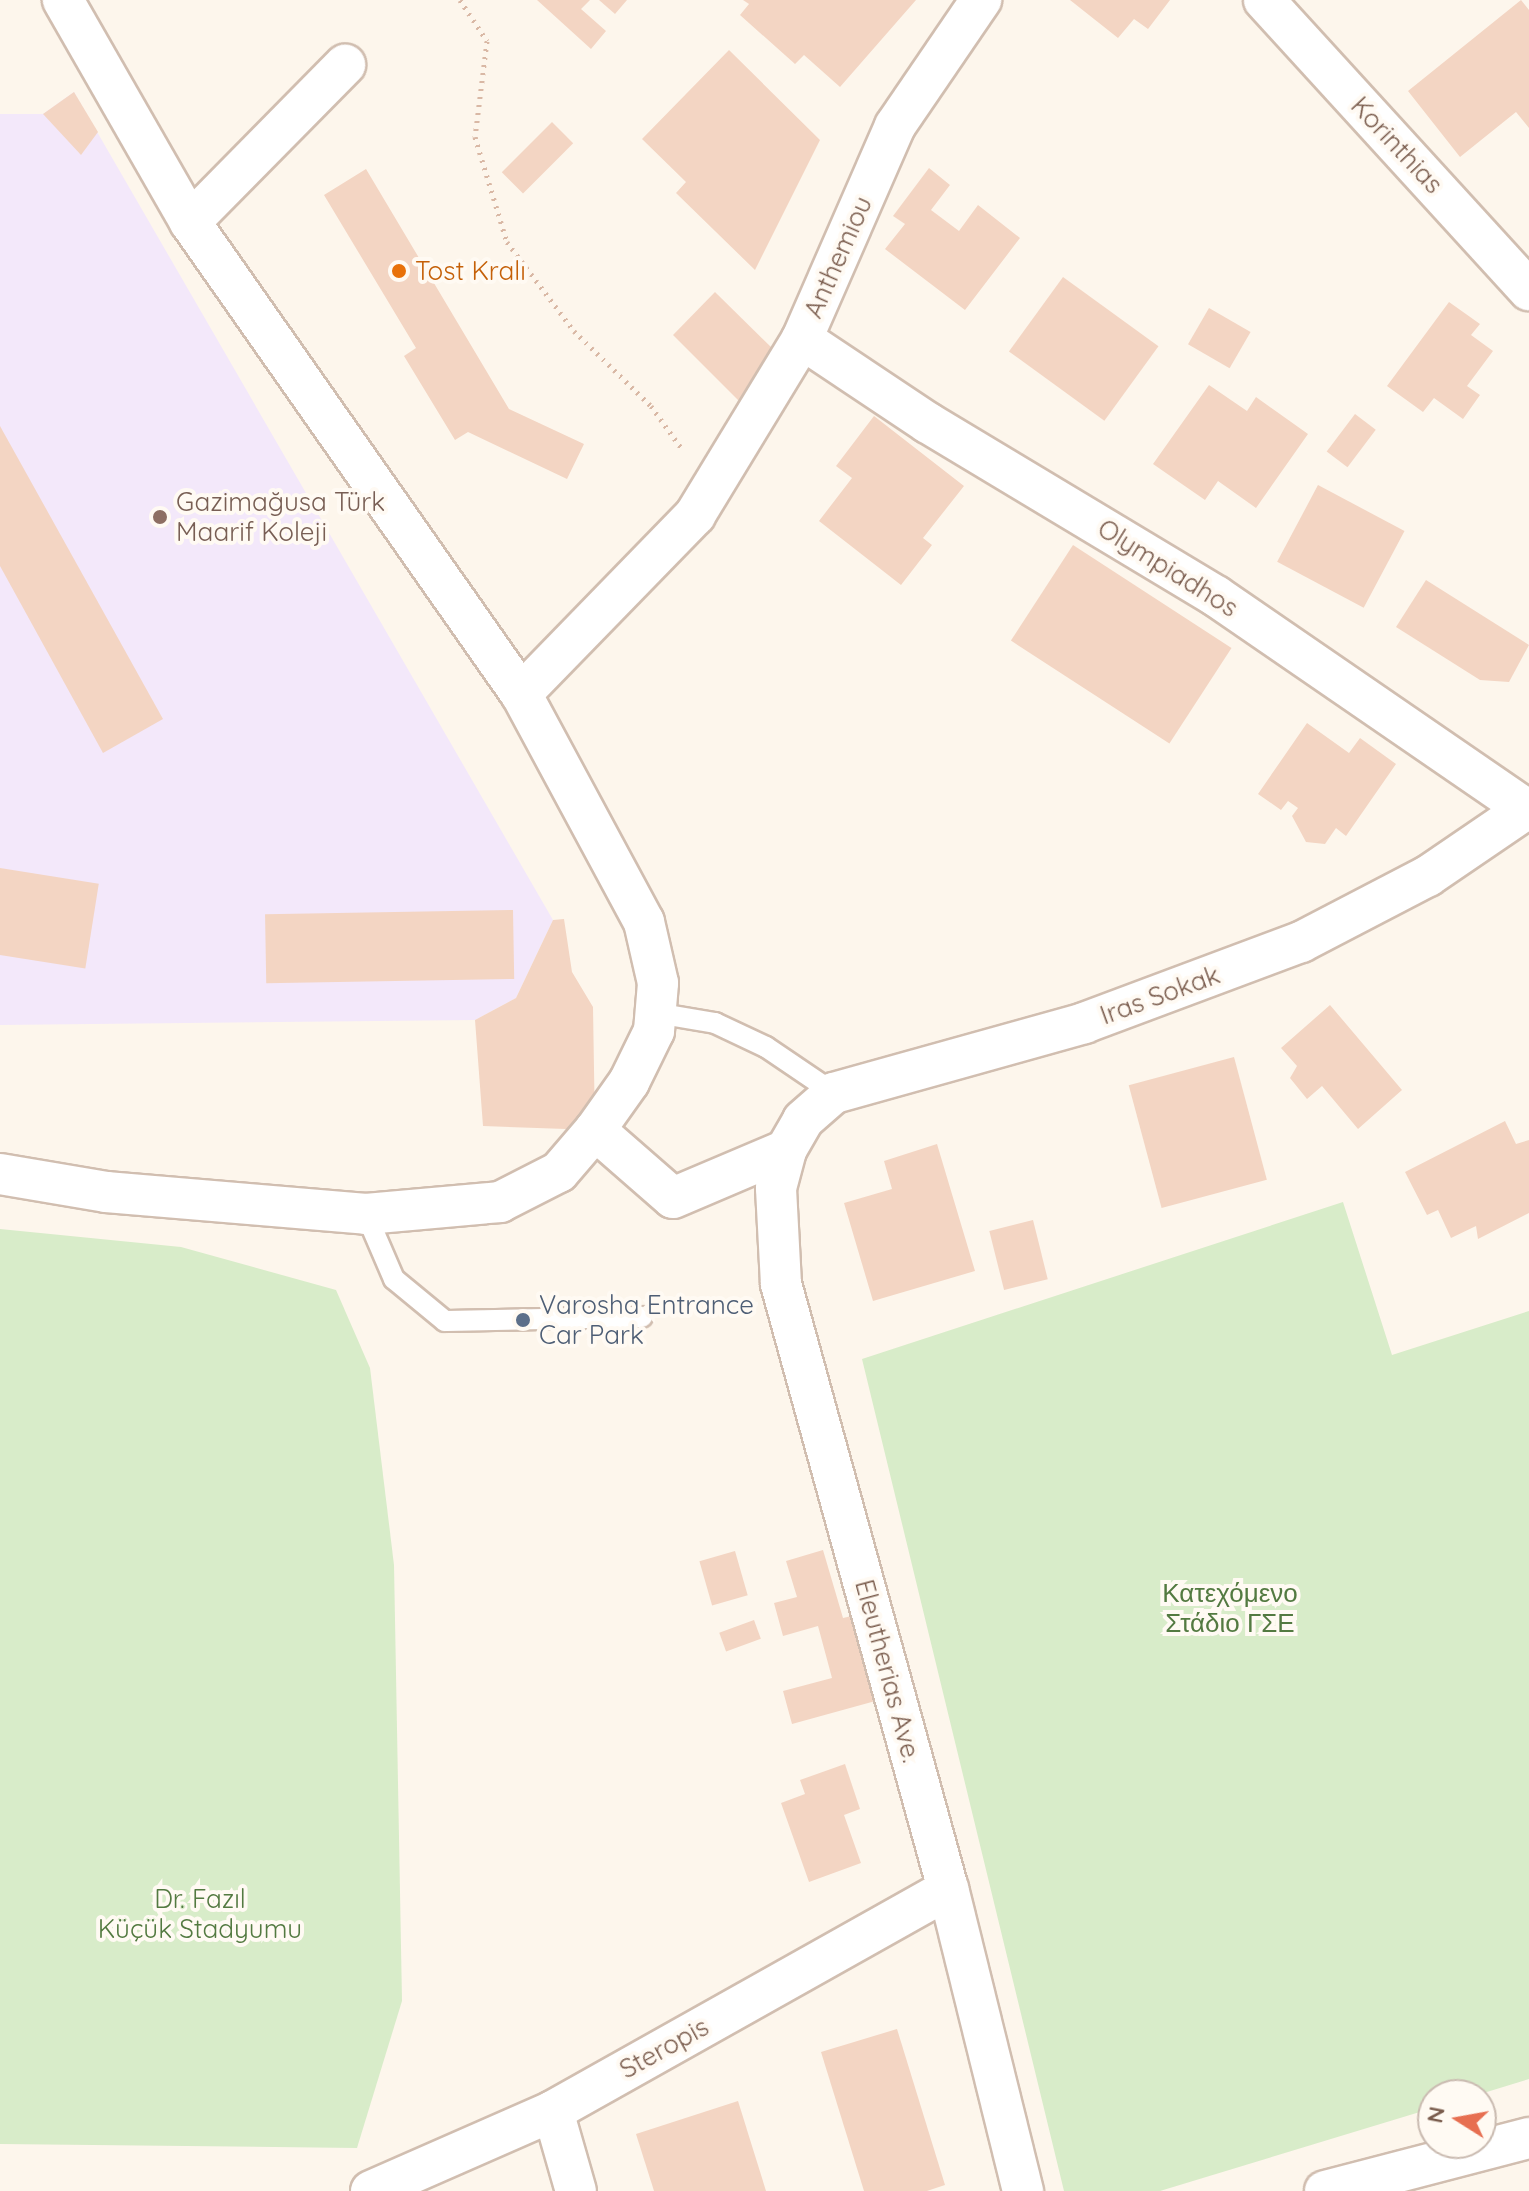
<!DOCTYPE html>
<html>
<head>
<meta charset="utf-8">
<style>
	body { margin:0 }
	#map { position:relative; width:1529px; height:2191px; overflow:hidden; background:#fdf6ec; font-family:Quicksand,sans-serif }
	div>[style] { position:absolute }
	.education>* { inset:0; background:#f3e8fa }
	.green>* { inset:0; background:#d8ecc9 }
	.building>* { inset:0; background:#f3d5c3; transform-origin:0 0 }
	.path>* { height:5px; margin-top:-2.5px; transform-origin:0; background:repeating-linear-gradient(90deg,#d9b8a5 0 2px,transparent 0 8px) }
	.roads { filter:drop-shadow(2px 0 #d1beb0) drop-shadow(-2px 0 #d1beb0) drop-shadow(0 2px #d1beb0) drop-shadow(0 -2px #d1beb0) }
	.lane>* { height:20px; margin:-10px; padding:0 10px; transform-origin:10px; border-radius:10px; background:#fff }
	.street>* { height:40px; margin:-20px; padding:0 20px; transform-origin:20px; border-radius:20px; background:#fff }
	.dots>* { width:22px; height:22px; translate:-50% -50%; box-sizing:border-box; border:4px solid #fffaf3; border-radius:50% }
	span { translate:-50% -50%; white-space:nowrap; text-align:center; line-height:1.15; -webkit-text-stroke:8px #fffaf3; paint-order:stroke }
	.street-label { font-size:26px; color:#7a5c4d }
	.food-label { font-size:26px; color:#c56008 }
	.left { translate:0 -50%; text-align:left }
	.education-label { font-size:26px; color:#785e54 }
	.service-label { font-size:26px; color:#4e5e75 }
	.park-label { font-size:26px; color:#537a41 }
	.north { position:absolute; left:1417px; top:2079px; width:80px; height:80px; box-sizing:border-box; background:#fffaf3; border:2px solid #cabbb1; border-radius:50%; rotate:281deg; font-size:22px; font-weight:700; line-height:32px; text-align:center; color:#7a5c4d }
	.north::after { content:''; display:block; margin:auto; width:28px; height:36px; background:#e76f51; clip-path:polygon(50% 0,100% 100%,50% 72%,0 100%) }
</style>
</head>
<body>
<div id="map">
	<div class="education">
		<i style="clip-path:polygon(74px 92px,553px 920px,516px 998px,475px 1020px,0 1025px,0 114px,43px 114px)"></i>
	</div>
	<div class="green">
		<i style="clip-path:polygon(1343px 1202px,1392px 1355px,1529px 1311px,1529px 2079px,1477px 2095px,1433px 2095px,1433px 2108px,1160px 2191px,1064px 2191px,862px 1359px)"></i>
		<i style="clip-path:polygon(0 1229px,181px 1247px,336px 1290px,370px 1368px,394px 1565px,402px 2001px,357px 2148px,0 2144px)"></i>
	</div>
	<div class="building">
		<i style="clip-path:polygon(537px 0,590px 0,581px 9px,606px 31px,591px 49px)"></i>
		<i style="clip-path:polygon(599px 0,627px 0,615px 14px)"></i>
		<i style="clip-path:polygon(743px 0,916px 0,840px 87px,804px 55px,795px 64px,740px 15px,749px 4px)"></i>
		<i style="clip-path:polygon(1070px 0,1170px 0,1148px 29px,1134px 19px,1118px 38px)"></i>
		<i style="clip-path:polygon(1521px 0,1529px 10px,1529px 128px,1516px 112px,1460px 157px,1408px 91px)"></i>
		<i style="clip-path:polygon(729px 50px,820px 140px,755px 270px,676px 193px,686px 182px,642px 139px)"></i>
		<i style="clip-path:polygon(74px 92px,98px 132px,81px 155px,43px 114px)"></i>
		<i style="left:552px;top:122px;width:30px;height:71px;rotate:45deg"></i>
		<i style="clip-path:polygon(929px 168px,950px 185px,931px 210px,959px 231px,978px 205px,1020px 238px,965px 310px,885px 249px,905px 224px,893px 216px)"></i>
		<i style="clip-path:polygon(366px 169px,509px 409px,584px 444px,567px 479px,468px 432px,455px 440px,404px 356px,416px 348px,324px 195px)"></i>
		<i style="left:1063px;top:277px;width:118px;height:92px;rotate:36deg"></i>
		<i style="clip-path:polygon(715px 292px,772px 348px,740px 402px,673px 335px)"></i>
		<i style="clip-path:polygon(1449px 302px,1480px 324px,1471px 335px,1493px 351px,1467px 386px,1480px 395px,1463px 419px,1434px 398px,1423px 412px,1387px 386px)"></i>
		<i style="left:1209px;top:308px;width:48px;height:42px;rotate:30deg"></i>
		<i style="clip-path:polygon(1209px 385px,1247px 411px,1256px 397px,1308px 434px,1256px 508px,1218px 481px,1205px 500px,1153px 464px)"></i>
		<i style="left:1355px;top:414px;width:26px;height:47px;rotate:37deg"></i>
		<i style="clip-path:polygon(874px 416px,964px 486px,923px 538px,932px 545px,901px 585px,819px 521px,852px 478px,836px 466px)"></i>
		<i style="clip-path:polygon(0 426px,163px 719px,103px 753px,0 566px)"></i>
		<i style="left:1318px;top:485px;width:98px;height:87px;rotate:28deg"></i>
		<i style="left:1073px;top:545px;width:189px;height:114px;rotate:33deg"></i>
		<i style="clip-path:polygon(1426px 580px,1529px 645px,1509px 682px,1480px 680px,1396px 627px)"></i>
		<i style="clip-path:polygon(1307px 723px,1349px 753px,1360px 738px,1396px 764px,1346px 836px,1336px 828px,1325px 844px,1306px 842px,1292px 816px,1298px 808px,1288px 801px,1281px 810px,1258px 794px)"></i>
		<i style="left:0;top:868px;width:100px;height:86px;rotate:9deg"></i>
		<i style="left:513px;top:910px;width:69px;height:248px;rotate:89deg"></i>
		<i style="clip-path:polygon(564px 919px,572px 972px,593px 1007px,595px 1130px,483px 1126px,475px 1020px,516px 998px,553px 920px)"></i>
		<i style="clip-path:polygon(1330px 1005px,1402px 1090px,1358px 1129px,1322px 1086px,1307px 1099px,1290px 1078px,1297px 1066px,1281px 1048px)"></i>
		<i style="left:1234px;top:1057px;width:127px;height:109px;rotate:75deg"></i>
		<i style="clip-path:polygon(1505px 1121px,1516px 1144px,1529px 1140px,1529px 1213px,1478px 1239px,1476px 1226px,1451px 1238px,1438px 1210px,1427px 1215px,1405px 1172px)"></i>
		<i style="clip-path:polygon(937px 1144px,975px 1271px,873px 1301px,844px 1203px,892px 1189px,884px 1161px)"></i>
		<i style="left:1033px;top:1220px;width:61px;height:45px;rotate:76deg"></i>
		<i style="clip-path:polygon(823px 1550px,843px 1618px,856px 1615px,879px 1700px,792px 1724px,783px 1691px,832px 1678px,818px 1626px,783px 1636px,774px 1603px,797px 1597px,786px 1561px)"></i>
		<i style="left:735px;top:1551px;width:46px;height:37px;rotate:74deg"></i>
		<i style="left:754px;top:1620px;width:20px;height:37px;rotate:70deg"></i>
		<i style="clip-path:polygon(845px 1764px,860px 1809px,844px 1815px,861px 1863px,809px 1882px,781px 1803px,805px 1794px,800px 1780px)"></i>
		<i style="clip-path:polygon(897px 2029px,945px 2185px,927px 2191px,864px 2191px,821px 2052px)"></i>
		<i style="clip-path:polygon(738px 2101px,766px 2191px,654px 2191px,636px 2134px)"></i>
	</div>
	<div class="path">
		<i style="left:460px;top:0;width:49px;rotate:56.6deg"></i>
		<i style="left:487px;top:41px;width:97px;rotate:97.1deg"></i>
		<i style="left:475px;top:137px;width:110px;rotate:73.1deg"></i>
		<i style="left:507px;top:242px;width:111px;rotate:53deg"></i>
		<i style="left:574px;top:331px;width:107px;rotate:44.2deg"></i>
		<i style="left:651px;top:406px;width:53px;rotate:54.2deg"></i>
	</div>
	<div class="roads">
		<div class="lane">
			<i style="left:656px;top:1013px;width:60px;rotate:9.6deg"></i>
			<i style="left:715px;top:1023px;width:56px;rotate:25.2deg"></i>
			<i style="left:766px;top:1047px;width:82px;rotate:34.1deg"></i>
			<i style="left:366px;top:1214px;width:71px;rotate:66.7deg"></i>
			<i style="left:394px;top:1279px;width:66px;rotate:39.5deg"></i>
			<i style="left:445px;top:1321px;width:197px;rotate:-1.2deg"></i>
		</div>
		<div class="street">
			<i style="left:1264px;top:0;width:393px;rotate:47.6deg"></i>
			<i style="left:190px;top:222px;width:221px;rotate:-45.4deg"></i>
			<i style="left:802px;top:339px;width:151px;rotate:33.7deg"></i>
			<i style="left:928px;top:423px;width:336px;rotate:31deg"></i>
			<i style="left:1216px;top:596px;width:376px;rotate:34.5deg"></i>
			<i style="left:521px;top:694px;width:250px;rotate:-45.8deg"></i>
			<i style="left:695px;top:515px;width:206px;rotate:-58.7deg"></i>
			<i style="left:802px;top:339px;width:232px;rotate:-66.4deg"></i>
			<i style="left:895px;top:126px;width:153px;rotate:-55.7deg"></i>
			<i style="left:595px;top:1130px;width:103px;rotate:41.1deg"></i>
			<i style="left:673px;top:1198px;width:123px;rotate:-23deg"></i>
			<i style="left:0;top:1174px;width:108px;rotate:9.6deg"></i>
			<i style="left:106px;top:1192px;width:261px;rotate:4.8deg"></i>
			<i style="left:366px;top:1214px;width:135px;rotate:-5.1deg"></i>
			<i style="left:500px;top:1202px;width:66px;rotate:-27deg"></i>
			<i style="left:559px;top:1172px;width:55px;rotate:-49.4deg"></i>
			<i style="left:595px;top:1130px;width:59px;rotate:-54.7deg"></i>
			<i style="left:629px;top:1082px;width:57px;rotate:-63.9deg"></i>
			<i style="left:654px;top:1031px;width:48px;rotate:-85.2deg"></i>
			<i style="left:658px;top:983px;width:63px;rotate:-102.9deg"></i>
			<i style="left:644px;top:922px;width:259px;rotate:-118.3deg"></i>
			<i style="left:521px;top:694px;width:576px;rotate:-125.04deg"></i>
			<i style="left:190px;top:222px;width:256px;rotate:-119.8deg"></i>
			<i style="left:553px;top:2111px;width:83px;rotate:74deg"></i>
			<i style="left:371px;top:2191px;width:199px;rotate:-23.7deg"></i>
			<i style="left:553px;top:2111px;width:453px;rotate:-29.3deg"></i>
			<i style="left:1023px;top:2191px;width:311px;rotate:-103.9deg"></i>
			<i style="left:948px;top:1889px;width:628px;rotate:-105.43deg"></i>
			<i style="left:781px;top:1284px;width:96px;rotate:-93deg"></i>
			<i style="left:776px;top:1188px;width:39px;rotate:-75deg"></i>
			<i style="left:786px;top:1150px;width:34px;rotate:-60deg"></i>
			<i style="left:803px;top:1120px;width:41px;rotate:-41.1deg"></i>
			<i style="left:834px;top:1093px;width:260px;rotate:-15.6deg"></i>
			<i style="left:1084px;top:1023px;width:232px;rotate:-20.5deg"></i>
			<i style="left:1301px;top:942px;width:143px;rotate:-27.5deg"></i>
			<i style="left:1428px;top:876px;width:122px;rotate:-34.3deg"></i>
			<i style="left:1325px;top:2191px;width:211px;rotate:-14.6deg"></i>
		</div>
	</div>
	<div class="dots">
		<i style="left:399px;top:271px;background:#e8710a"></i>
		<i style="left:160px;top:517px;background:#8d6e63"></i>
		<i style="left:523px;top:1320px;background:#5c6f8a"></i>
	</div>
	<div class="street-label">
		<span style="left:1397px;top:145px;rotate:47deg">Korinthias</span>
		<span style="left:838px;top:257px;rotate:-66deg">Anthemiou</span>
		<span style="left:1168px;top:568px;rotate:32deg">Olympiadhos</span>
		<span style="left:1160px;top:995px;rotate:-20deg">Iras Sokak</span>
		<span style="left:888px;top:1671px;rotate:75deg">Eleutherias Ave.</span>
		<span style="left:664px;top:2048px;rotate:-29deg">Steropis</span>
	</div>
	<div class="food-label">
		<span class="left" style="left:415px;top:271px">Tost Kralı</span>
	</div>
	<div class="education-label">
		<span class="left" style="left:176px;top:517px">Gazimağusa Türk<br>Maarif Koleji</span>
	</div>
	<div class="service-label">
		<span class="left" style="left:539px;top:1320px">Varosha Entrance<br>Car Park</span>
	</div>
	<div class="park-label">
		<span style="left:1230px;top:1608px">Κατεχόμενο<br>Στάδιο ΓΣΕ</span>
		<span style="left:200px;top:1914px">Dr. Fazıl<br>Küçük Stadyumu</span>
	</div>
	<div class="north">N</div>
</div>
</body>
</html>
